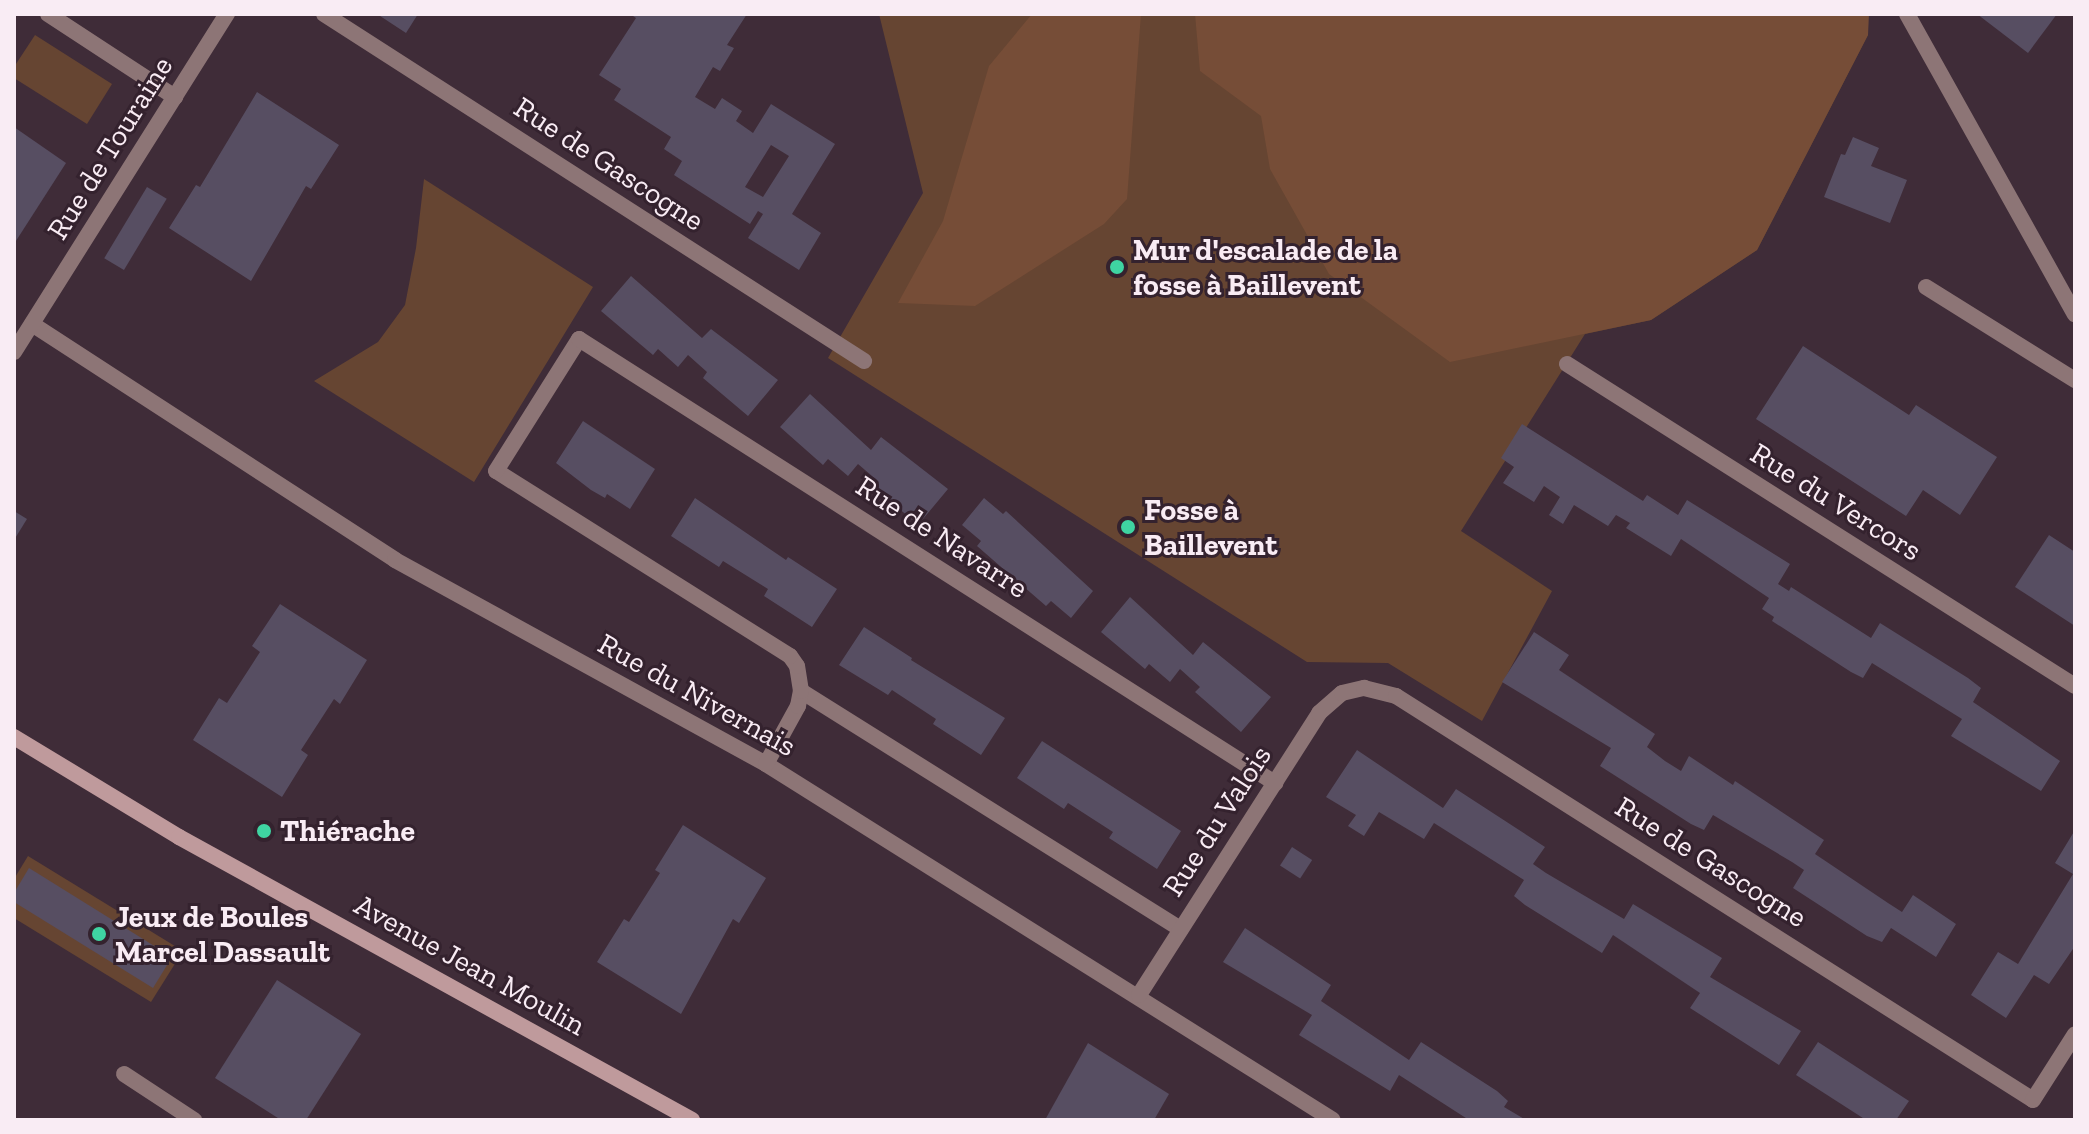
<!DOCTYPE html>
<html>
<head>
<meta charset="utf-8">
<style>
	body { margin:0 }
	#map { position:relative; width:2089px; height:1134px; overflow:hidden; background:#3f2c38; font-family:"Zilla Slab",serif }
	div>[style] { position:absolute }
	.green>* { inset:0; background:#664532 }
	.forest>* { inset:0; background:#764d37 }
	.building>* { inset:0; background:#574e62; transform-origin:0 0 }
	.lane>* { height:16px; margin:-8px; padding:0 8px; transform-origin:8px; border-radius:8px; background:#8d7576 }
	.street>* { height:16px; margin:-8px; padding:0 8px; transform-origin:8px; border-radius:8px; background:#8d7576 }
	.secondary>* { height:16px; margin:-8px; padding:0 8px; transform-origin:8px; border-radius:8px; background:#bf9a9c }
	.dots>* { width:22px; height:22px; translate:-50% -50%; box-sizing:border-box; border:4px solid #34222e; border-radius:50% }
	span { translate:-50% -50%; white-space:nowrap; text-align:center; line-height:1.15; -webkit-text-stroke:6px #34222e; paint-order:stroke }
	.street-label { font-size:30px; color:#f9ecf4 }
	.poi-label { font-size:30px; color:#f9ecf4; font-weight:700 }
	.left { translate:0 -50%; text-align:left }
	.frame { position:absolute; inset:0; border:16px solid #f9ecf4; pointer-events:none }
</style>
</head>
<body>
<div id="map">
	<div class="green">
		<i style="clip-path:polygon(879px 14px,1868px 14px,1868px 35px,1757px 250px,1651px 320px,1585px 334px,1461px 531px,1552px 591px,1482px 721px,1388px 663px,1307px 662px,828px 358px,923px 193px)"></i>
		<i style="clip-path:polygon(35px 35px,112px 84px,87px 124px,14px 78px,14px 67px)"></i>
		<i style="clip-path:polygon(424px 179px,593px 287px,474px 482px,314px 381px,378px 342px,405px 305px,416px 248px)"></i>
		<i style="clip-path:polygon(28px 856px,183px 951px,151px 1002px,14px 918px,14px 879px)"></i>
	</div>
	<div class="forest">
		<i style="clip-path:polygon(1032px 14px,1141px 14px,1127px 199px,1104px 224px,975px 306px,898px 303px,943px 221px,989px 66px)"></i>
		<i style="clip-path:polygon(1195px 14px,1869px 14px,1868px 35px,1757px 250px,1651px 320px,1450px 362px,1329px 274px,1270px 169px,1261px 116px,1200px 71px)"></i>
	</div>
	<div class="building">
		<i style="clip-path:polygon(377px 14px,418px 14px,406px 33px)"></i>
		<i style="clip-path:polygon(evenodd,630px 14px,747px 14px,727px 45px,734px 48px,720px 71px,713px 67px,695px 97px,715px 109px,722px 98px,742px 111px,736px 121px,753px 133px,771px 104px,835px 144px,792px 214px,821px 233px,799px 270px,748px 238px,763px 214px,758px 211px,750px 224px,674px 175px,682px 161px,664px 149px,671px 137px,614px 100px,621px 89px,599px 75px,636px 18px,630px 14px,771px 145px,789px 156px,763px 197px,745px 187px,771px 145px)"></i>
		<i style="clip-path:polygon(1977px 14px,2057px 14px,2028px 53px)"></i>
		<i style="clip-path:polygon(257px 92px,339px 145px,311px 189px,306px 186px,251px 281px,169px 228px,196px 185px,200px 187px)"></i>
		<i style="clip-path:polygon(14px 127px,66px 163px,14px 244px)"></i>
		<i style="clip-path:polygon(1853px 137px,1879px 148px,1871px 166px,1907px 180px,1890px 223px,1824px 197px,1841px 154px,1845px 155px)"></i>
		<i style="left:147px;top:187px;width:23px;height:83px;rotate:31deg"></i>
		<i style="clip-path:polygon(631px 276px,702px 338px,711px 329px,778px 380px,748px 416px,703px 378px,707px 372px,688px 355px,678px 367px,658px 349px,653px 355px,601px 311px)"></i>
		<i style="clip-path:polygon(1803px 346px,1909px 415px,1916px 405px,1997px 457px,1960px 515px,1923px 490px,1906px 516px,1756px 419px)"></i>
		<i style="clip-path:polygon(810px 394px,871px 450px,881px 437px,948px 489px,918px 525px,874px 487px,879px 482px,858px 464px,848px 476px,828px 459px,823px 465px,780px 427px)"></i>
		<i style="clip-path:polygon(583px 421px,655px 469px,630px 509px,607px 494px,605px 498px,591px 490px,556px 463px)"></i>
		<i style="clip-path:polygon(1522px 424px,1643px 501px,1647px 495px,1678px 515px,1687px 500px,1790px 564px,1778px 584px,1789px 591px,1791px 587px,1871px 638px,1880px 623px,1968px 678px,1981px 688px,1973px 702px,2060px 761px,2041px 791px,1951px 736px,1962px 719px,1872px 663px,1863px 678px,1851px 672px,1772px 621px,1774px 617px,1762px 609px,1769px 598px,1681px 539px,1671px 556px,1626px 528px,1630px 523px,1616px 515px,1608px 526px,1574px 505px,1563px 524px,1549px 515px,1560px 497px,1544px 486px,1534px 502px,1503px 483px,1514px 467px,1501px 458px)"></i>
		<i style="clip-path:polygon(695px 498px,786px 560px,788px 557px,837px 589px,812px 627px,764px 596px,768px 589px,723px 561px,719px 567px,671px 536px)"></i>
		<i style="clip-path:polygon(984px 498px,1003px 514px,1006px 511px,1093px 591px,1071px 618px,1051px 601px,1046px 606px,977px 546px,981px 541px,962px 525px)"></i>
		<i style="clip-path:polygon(14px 511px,27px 519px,14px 540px)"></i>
		<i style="clip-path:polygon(2049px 535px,2075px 552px,2075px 626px,2015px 587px)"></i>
		<i style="clip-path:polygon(1130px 597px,1193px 655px,1203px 642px,1271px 697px,1241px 732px,1195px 692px,1200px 687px,1180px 669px,1170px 682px,1149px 664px,1145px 669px,1101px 632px)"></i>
		<i style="clip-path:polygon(280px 604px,367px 660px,340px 704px,334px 699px,301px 750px,308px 755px,282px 797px,193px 740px,219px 698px,227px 703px,260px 652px,252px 646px)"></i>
		<i style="clip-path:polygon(864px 627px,912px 658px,911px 660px,1005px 718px,981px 755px,933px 724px,936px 719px,892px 690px,888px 695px,839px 665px)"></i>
		<i style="clip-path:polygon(1534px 632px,1569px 655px,1559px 670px,1655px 734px,1647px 747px,1665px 761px,1681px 771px,1689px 756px,1733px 785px,1735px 781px,1824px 840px,1815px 854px,1888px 903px,1902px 912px,1913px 895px,1956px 924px,1936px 957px,1891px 928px,1882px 942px,1867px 936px,1793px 888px,1804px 870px,1792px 862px,1713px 815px,1704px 830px,1691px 824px,1600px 766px,1611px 748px,1502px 682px)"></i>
		<i style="clip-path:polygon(1042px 741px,1181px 831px,1157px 869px,1109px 838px,1113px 832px,1068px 803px,1064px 809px,1017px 778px)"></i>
		<i style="clip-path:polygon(1357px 750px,1443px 808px,1456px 789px,1545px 847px,1533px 864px,1546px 873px,1624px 919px,1633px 904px,1722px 958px,1710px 977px,1801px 1031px,1779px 1065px,1690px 1008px,1700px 993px,1613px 935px,1602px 953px,1525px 905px,1514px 896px,1524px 880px,1434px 823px,1424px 839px,1379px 812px,1364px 836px,1348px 826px,1356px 815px,1326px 797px)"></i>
		<i style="clip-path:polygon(683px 825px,766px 878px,739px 923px,733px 919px,681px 1014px,597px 962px,624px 919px,629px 922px,660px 873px,655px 870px)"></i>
		<i style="clip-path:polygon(2075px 830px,2075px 946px,2049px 984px,2034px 975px,2006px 1018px,1971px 995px,1998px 952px,2018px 964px,2073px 874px,2055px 863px)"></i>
		<i style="left:1292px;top:847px;width:24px;height:22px;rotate:33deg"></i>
		<i style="clip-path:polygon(29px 868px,172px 957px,153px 988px,14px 902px,14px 893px)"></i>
		<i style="clip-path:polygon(1245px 928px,1331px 985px,1321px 1001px,1409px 1060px,1421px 1042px,1497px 1091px,1508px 1101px,1504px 1107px,1526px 1120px,1469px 1120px,1399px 1075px,1390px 1091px,1299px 1035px,1312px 1015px,1223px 962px)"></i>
		<i style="clip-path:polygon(277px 980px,361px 1034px,306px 1120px,281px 1120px,215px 1078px)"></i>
		<i style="clip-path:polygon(1818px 1042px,1909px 1101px,1896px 1120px,1866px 1120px,1796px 1075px)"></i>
		<i style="clip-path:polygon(1088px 1043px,1169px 1094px,1154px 1120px,1045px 1120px)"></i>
	</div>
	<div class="lane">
		<i style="left:801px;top:691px;width:448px;rotate:32.1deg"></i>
	</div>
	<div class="street">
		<i style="left:48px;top:14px;width:152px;rotate:33.2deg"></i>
		<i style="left:324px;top:14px;width:642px;rotate:32.72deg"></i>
		<i style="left:1907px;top:14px;width:344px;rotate:60.8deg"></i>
		<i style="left:1926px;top:287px;width:176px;rotate:32deg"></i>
		<i style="left:32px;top:324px;width:433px;rotate:33deg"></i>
		<i style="left:395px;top:560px;width:423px;rotate:28.8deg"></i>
		<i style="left:766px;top:764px;width:669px;rotate:32.12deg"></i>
		<i style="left:14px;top:352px;width:400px;rotate:-57.8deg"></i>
		<i style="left:1567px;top:364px;width:601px;rotate:32.37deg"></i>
		<i style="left:766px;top:764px;width:66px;rotate:-61.1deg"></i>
		<i style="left:798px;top:706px;width:15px;rotate:-79deg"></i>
		<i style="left:801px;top:691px;width:25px;rotate:-99deg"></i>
		<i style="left:797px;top:666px;width:12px;rotate:-125deg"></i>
		<i style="left:790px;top:656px;width:347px;rotate:-147.8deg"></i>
		<i style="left:496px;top:471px;width:156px;rotate:-57.8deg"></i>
		<i style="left:579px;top:339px;width:826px;rotate:32.54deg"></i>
		<i style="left:1139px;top:995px;width:335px;rotate:-57.4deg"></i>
		<i style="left:1319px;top:713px;width:30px;rotate:-41deg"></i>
		<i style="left:1342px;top:693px;width:23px;rotate:-13deg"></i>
		<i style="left:1364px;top:688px;width:33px;rotate:14deg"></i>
		<i style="left:1396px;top:696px;width:754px;rotate:32.38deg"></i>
		<i style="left:2033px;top:1100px;width:78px;rotate:-57.5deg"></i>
		<i style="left:124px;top:1074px;width:84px;rotate:33.3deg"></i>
	</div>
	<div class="secondary">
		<i style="left:14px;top:737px;width:193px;rotate:31.2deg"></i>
		<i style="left:179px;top:837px;width:586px;rotate:28.88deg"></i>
	</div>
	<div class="dots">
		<i style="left:1117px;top:267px;background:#3fd4a2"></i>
		<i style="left:1128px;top:527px;background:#3fd4a2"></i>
		<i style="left:264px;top:831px;background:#3fd4a2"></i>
		<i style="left:99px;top:934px;background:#3fd4a2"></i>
	</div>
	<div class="street-label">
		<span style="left:110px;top:148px;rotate:-58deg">Rue de Touraine</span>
		<span style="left:609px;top:164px;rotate:33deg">Rue de Gascogne</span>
		<span style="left:1836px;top:502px;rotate:32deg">Rue du Vercors</span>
		<span style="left:942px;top:537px;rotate:33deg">Rue de Navarre</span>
		<span style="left:697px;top:695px;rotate:29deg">Rue du Nivernais</span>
		<span style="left:1217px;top:821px;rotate:-57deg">Rue du Valois</span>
		<span style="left:1711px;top:862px;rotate:32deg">Rue de Gascogne</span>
		<span style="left:470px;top:965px;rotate:29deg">Avenue Jean Moulin</span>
	</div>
	<div class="poi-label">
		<span class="left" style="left:1133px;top:267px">Mur d'escalade de la<br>fosse à Baillevent</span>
		<span class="left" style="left:1144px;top:527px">Fosse à<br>Baillevent</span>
		<span class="left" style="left:280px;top:831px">Thiérache</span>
		<span class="left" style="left:115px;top:934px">Jeux de Boules<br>Marcel Dassault</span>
	</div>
	<div class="frame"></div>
</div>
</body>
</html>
